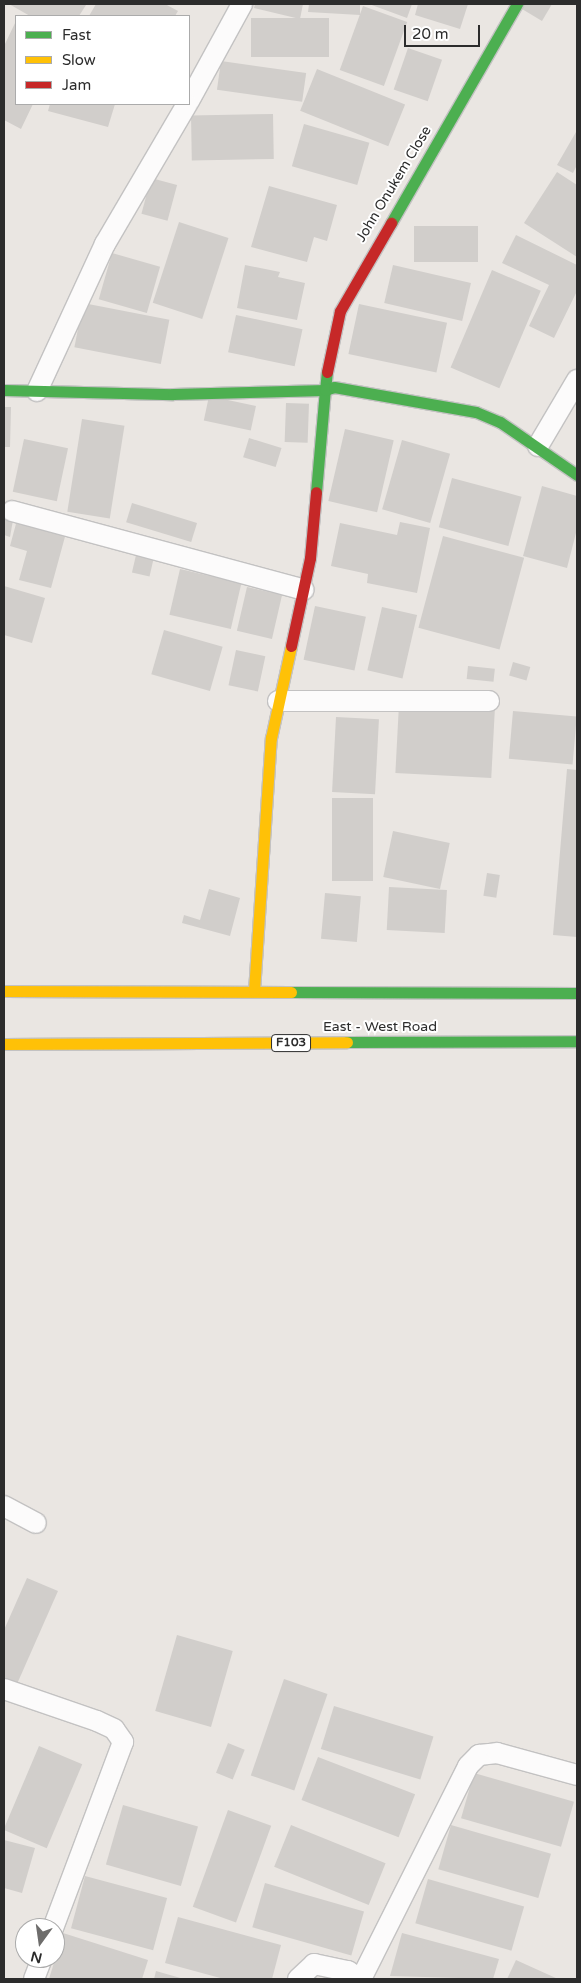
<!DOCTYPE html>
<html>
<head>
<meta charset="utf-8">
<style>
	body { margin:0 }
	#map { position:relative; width:581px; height:1983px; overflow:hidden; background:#eae6e2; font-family:"Varela Round",sans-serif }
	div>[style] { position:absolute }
	.building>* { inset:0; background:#d1cecb; transform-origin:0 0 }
	.roads { filter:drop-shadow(1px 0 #c3c2c2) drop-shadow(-1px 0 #c3c2c2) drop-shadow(0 1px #c3c2c2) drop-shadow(0 -1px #c3c2c2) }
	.street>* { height:20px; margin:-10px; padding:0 10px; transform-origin:10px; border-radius:10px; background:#fcfbfb }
	.fast>* { height:11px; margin:-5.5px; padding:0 5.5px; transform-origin:5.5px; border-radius:5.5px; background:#4caf50 }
	.slow>* { height:11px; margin:-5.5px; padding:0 5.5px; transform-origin:5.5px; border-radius:5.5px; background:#ffc107 }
	.jam>* { height:11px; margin:-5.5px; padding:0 5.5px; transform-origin:5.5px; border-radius:5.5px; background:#c62828 }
	span { translate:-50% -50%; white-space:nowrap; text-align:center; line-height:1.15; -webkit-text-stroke:4px #fff; paint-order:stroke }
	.shield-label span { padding:1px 4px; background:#fff; border:1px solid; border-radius:4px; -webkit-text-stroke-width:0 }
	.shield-label { font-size:12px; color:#2c2c2c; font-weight:700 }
	.street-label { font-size:14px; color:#2c2c2c }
	.frame { position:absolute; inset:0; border:5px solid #2c2c2c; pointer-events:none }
	.legend { position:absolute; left:15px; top:15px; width:175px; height:90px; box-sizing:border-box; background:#fff; border:1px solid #ababab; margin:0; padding:6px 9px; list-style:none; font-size:15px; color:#2c2c2c }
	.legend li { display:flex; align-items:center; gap:10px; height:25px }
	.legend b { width:25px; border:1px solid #ababab }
	.north { position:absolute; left:15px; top:1918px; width:50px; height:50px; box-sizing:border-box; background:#fff; border:1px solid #ababab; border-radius:50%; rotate:194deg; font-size:14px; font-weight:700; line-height:20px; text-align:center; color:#2c2c2c }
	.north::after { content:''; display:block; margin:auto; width:18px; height:22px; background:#6e6d6c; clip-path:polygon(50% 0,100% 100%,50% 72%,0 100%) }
	.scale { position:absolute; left:404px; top:25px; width:76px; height:22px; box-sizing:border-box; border:2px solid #2c2c2c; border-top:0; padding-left:6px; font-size:15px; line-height:18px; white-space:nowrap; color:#2c2c2c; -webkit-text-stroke:4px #fff; paint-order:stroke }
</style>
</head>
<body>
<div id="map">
	<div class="building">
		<i style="clip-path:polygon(9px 4px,83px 4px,86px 5px,79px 16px,30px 16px)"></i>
		<i style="clip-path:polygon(96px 4px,165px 4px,178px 11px,175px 16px,89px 16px)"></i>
		<i style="clip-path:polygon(255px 4px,303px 4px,300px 19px,254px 8px)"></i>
		<i style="clip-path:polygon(309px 4px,360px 4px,360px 15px,308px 12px)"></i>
		<i style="clip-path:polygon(369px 4px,412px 4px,407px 18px)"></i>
		<i style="clip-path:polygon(418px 4px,468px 4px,460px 29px,415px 15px)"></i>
		<i style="clip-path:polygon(525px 4px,552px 4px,542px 21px,522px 9px)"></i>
		<i style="left:363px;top:6px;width:47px;height:68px;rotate:20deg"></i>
		<i style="left:329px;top:18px;width:39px;height:78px;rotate:90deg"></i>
		<i style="clip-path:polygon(16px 21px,16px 104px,33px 104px,21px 129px,4px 120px,4px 46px)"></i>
		<i style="left:408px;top:48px;width:36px;height:44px;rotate:19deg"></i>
		<i style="left:221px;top:61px;width:86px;height:29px;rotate:8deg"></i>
		<i style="left:317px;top:69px;width:95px;height:45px;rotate:22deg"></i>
		<i style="clip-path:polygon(50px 104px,115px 104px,108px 127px,48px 111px)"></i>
		<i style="left:273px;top:114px;width:45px;height:82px;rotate:89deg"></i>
		<i style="left:304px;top:124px;width:68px;height:44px;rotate:16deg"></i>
		<i style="clip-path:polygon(576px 132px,577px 165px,573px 173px,557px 165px)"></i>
		<i style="clip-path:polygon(557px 172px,577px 185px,577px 257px,524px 223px)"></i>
		<i style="left:151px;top:178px;width:27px;height:37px;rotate:15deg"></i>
		<i style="clip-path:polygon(269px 186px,337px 205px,327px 241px,314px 237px,307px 262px,251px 247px)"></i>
		<i style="left:179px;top:222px;width:52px;height:85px;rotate:18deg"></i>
		<i style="left:414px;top:226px;width:64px;height:36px"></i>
		<i style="clip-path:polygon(516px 235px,577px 265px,577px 291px,554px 338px,529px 326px,549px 285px,502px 263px)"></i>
		<i style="left:112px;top:253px;width:50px;height:48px;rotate:16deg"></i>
		<i style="clip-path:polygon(245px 265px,280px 272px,278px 277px,305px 283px,297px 320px,237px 308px)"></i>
		<i style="left:393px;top:265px;width:80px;height:39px;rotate:13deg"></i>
		<i style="left:492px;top:270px;width:53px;height:106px;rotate:23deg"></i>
		<i style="left:83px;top:303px;width:88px;height:45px;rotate:11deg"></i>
		<i style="left:359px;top:304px;width:90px;height:51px;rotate:12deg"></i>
		<i style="left:236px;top:315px;width:68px;height:38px;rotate:12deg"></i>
		<i style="left:209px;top:396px;width:48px;height:25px;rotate:12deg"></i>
		<i style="left:286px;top:403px;width:23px;height:39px;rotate:2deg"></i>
		<i style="clip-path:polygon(4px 407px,11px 407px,10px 447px,4px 447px)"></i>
		<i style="left:82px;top:419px;width:43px;height:94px;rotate:9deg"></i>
		<i style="left:345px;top:429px;width:50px;height:74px;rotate:13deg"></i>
		<i style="left:249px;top:438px;width:34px;height:20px;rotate:17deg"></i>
		<i style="left:24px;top:439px;width:45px;height:54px;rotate:12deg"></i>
		<i style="left:402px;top:440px;width:50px;height:72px;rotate:16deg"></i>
		<i style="left:452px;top:478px;width:72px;height:51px;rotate:15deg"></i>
		<i style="clip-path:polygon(542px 486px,577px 496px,577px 529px,567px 568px,523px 556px)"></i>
		<i style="left:132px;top:503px;width:68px;height:20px;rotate:17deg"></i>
		<i style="clip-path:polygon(4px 518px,13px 520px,10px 537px,4px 535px)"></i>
		<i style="clip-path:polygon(17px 520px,66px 533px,51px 588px,19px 580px,27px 551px,10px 546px)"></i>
		<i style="clip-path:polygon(400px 522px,430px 528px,417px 593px,367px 583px,368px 574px,331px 566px,340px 523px,397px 535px)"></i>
		<i style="left:443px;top:536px;width:84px;height:95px;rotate:15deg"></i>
		<i style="left:136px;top:555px;width:18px;height:18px;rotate:13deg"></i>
		<i style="left:180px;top:569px;width:63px;height:47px;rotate:13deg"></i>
		<i style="clip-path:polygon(4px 586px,45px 598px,32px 643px,4px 635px)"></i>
		<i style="left:247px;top:587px;width:36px;height:45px;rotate:13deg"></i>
		<i style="left:315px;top:606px;width:52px;height:55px;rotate:12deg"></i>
		<i style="left:382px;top:607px;width:36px;height:65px;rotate:13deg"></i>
		<i style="left:164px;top:630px;width:61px;height:46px;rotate:16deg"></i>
		<i style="left:236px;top:650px;width:30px;height:36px;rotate:12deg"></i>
		<i style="left:513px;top:662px;width:18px;height:14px;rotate:16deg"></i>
		<i style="left:468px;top:666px;width:27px;height:13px;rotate:6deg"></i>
		<i style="left:399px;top:704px;width:96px;height:69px;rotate:3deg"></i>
		<i style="left:513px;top:711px;width:64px;height:48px;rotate:5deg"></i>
		<i style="left:336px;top:717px;width:43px;height:75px;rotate:3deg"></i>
		<i style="clip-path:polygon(567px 769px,577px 770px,577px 937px,553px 935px)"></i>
		<i style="left:332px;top:798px;width:41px;height:83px"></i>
		<i style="left:393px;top:831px;width:58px;height:47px;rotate:12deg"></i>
		<i style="left:487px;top:873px;width:13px;height:23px;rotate:9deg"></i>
		<i style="left:389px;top:887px;width:58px;height:43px;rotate:3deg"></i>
		<i style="clip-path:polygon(209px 889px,240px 898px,230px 936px,182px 923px,184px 915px,200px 920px)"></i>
		<i style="left:325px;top:893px;width:36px;height:46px;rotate:5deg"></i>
		<i style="clip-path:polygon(27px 1578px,58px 1591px,17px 1684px,4px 1678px,4px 1630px)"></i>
		<i style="left:177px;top:1635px;width:58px;height:79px;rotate:16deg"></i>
		<i style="left:284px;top:1679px;width:46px;height:102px;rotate:19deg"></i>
		<i style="left:334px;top:1706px;width:104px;height:45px;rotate:17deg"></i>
		<i style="left:228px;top:1743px;width:18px;height:32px;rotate:22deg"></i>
		<i style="left:39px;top:1746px;width:47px;height:91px;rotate:23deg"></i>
		<i style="left:318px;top:1757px;width:104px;height:46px;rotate:21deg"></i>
		<i style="left:474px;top:1773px;width:104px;height:47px;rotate:16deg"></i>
		<i style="left:123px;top:1805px;width:78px;height:62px;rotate:16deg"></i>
		<i style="left:228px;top:1810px;width:46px;height:103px;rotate:20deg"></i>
		<i style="left:291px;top:1825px;width:102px;height:45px;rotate:22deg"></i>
		<i style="left:451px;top:1825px;width:104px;height:46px;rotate:16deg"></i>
		<i style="clip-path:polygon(4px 1840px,35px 1848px,22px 1893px,4px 1888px)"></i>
		<i style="left:85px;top:1876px;width:85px;height:54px;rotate:15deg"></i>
		<i style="left:428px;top:1879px;width:100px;height:46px;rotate:16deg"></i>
		<i style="left:265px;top:1883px;width:103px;height:46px;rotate:16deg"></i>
		<i style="clip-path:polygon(178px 1917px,281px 1945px,272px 1979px,224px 1979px,165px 1963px)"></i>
		<i style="clip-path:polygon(63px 1933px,148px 1960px,142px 1979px,49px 1979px)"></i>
		<i style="clip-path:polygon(402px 1933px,499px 1959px,493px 1979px,390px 1976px)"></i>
		<i style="clip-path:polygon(516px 1960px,558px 1979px,507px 1979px)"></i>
		<i style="clip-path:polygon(156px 1971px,184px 1979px,154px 1979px)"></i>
	</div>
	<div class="roads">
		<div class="street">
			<i style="left:189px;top:101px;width:111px;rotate:-61.3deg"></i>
			<i style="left:37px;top:391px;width:162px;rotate:-65.2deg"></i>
			<i style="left:105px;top:244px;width:162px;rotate:-59.6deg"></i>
			<i style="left:538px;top:446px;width:77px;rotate:-59.4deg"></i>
			<i style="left:12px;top:511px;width:302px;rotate:15.1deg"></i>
			<i style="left:278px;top:701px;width:211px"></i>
			<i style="left:4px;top:1506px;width:36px;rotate:28deg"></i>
			<i style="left:4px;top:1689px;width:98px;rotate:19deg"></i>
			<i style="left:97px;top:1721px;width:19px;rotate:25deg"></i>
			<i style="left:114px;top:1729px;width:16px;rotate:55deg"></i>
			<i style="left:123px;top:1742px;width:199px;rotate:110.6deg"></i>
			<i style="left:34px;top:1979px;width:22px;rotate:-69deg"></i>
			<i style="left:298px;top:1979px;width:22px;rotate:-43deg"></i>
			<i style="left:314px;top:1964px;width:35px;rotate:12deg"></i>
			<i style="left:348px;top:1971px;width:14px;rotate:34deg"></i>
			<i style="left:361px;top:1979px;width:238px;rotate:-63.3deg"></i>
			<i style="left:468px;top:1766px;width:16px;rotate:-45deg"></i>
			<i style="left:479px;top:1755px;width:18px;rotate:-6deg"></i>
			<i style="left:497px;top:1753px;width:83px;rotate:15.4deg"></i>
		</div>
		<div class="fast">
			<i style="left:391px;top:223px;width:253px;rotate:-60.1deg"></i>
			<i style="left:4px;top:390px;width:169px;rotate:1.4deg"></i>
			<i style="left:173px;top:394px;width:152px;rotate:-1.5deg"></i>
			<i style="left:325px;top:390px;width:18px;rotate:-84deg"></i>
			<i style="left:316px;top:492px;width:102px;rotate:-85deg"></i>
			<i style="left:325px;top:390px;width:9px;rotate:-18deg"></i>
			<i style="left:334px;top:387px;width:144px;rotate:10deg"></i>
			<i style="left:476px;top:412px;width:26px;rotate:23deg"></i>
			<i style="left:500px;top:422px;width:93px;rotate:34.5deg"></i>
			<i style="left:291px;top:992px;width:286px;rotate:0.2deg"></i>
			<i style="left:347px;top:1042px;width:230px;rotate:-0.2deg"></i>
		</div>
		<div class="slow">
			<i style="left:4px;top:991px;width:287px;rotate:0.2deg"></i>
			<i style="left:254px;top:991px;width:254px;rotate:-86.2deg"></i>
			<i style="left:271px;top:738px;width:94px;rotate:-77.7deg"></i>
			<i style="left:4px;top:1044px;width:343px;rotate:-0.3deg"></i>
		</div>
		<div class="jam">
			<i style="left:327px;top:372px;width:62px;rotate:-78deg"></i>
			<i style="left:340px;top:311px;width:102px;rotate:-59.9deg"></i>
			<i style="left:291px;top:646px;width:90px;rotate:-77.8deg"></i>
			<i style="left:310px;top:558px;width:66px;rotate:-84.8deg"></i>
		</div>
	</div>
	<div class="shield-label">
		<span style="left:291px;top:1043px">F103</span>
	</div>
	<div class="street-label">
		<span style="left:394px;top:184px;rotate:-59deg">John Onukem Close</span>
		<span style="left:380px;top:1027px">East - West Road</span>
	</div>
	<div class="frame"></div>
	<ul class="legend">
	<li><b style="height:6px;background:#4caf50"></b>Fast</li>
	<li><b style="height:6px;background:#ffc107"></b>Slow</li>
	<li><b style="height:6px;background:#c62828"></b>Jam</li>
	</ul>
	<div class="north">N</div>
	<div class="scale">20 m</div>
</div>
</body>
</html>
